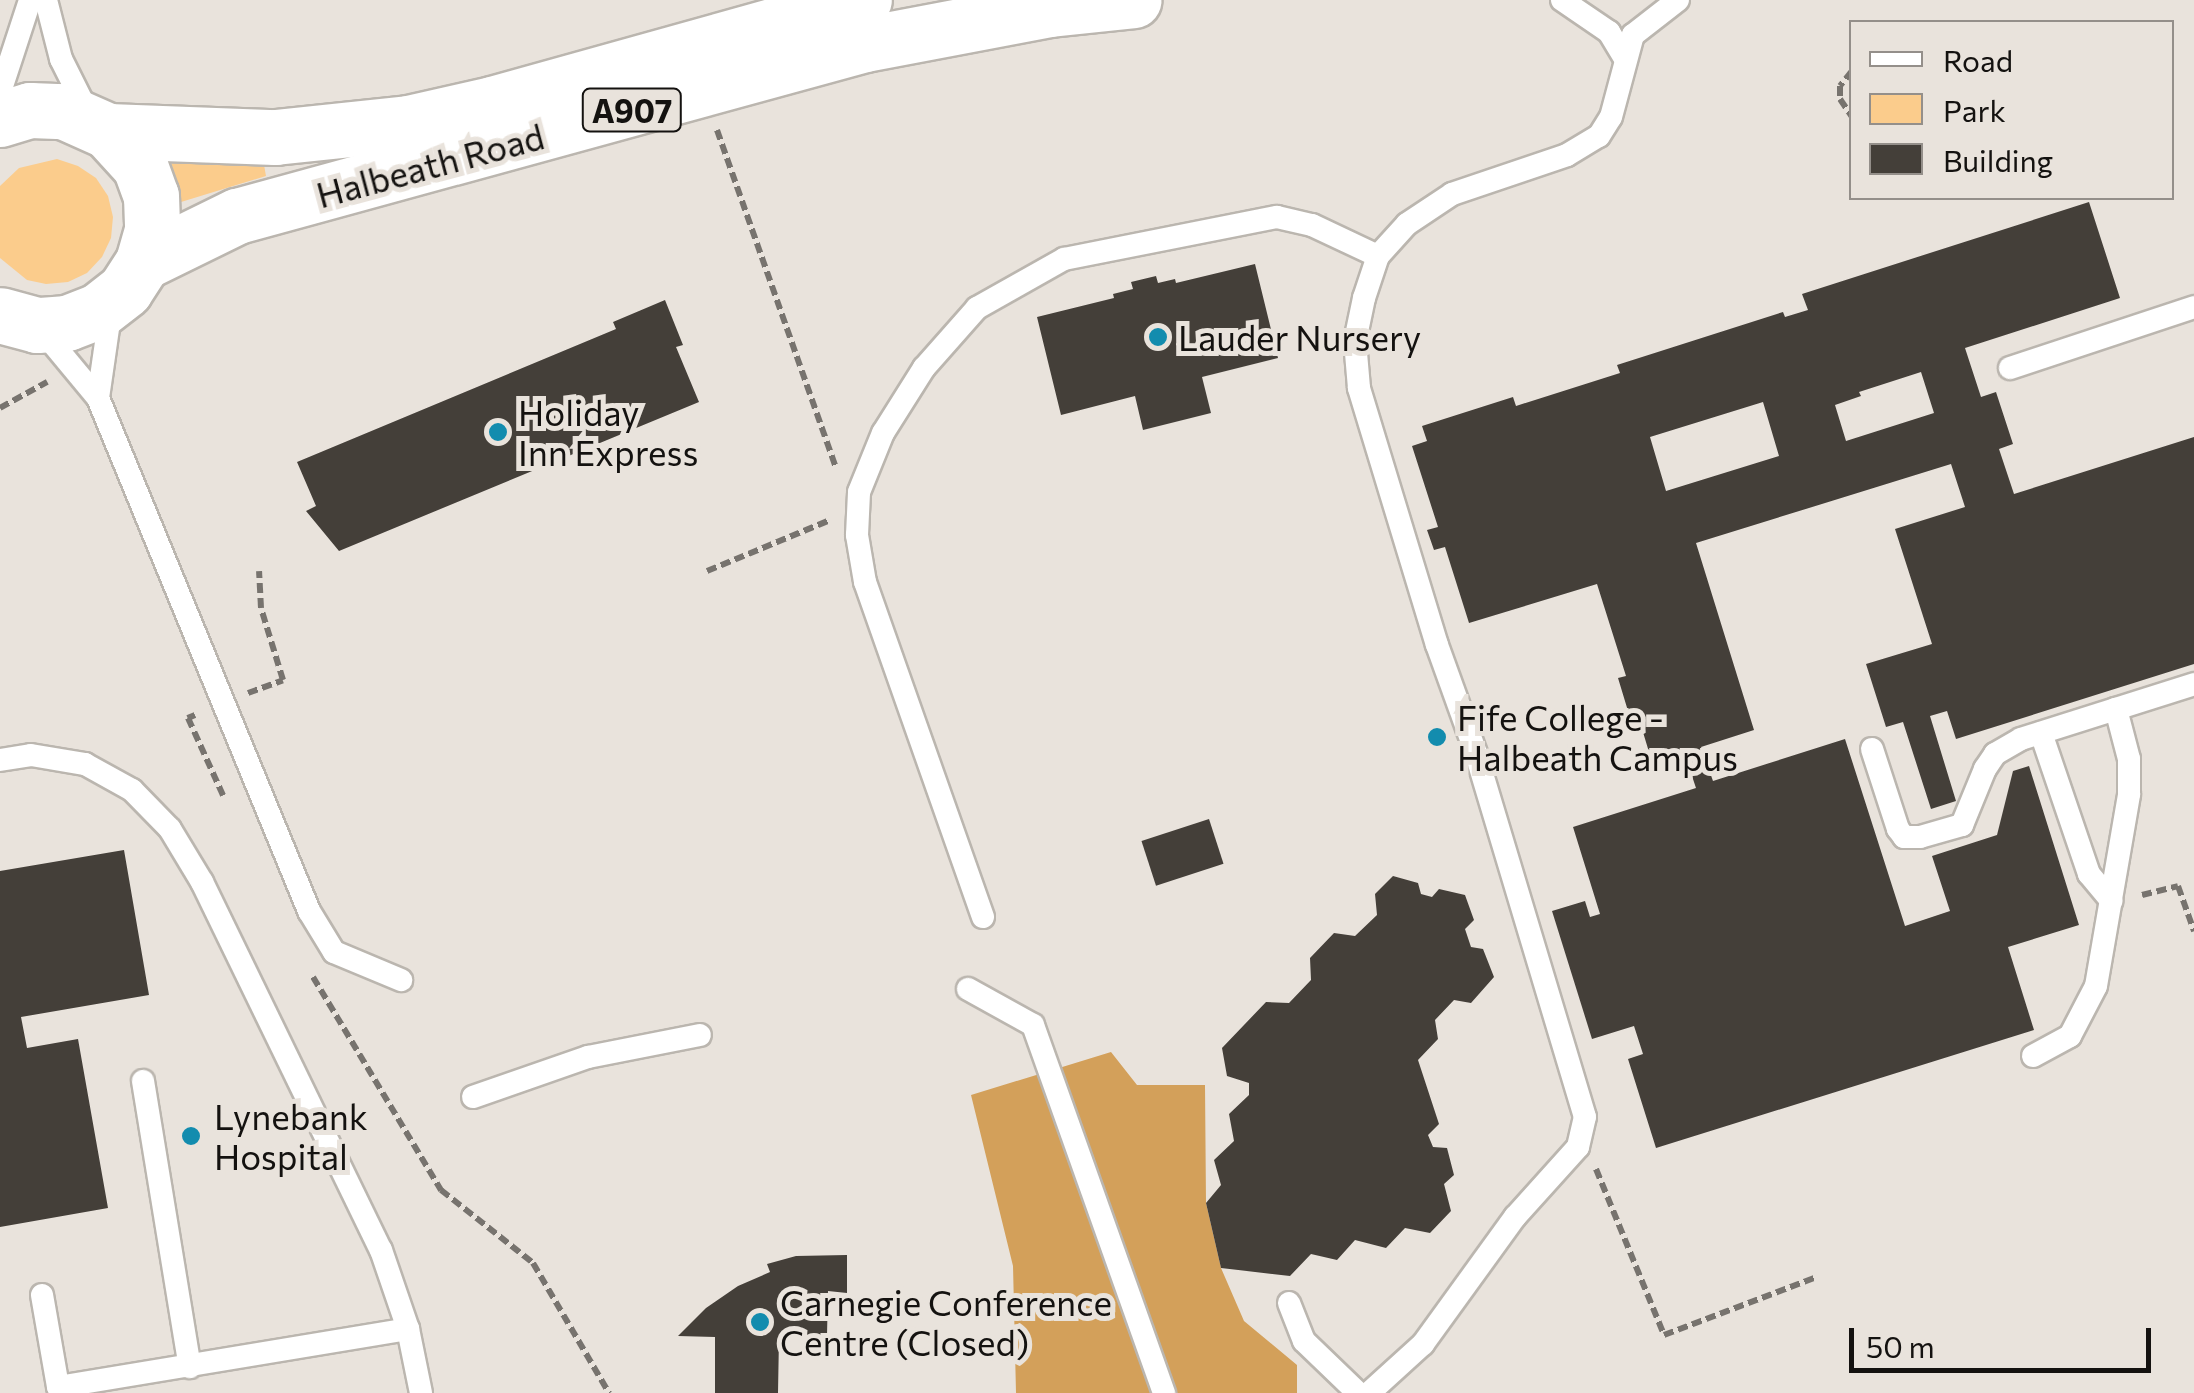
<!DOCTYPE html>
<html>
<head>
<meta charset="utf-8">
<style>
	body { margin:0 }
	#map { position:relative; width:2194px; height:1393px; overflow:hidden; background:#e9e3dc; font-family:Commissioner,sans-serif }
	div>[style] { position:absolute }
	.green>* { inset:0; background:#fbcc8c }
	.forest>* { inset:0; background:#d3a05a }
	.building>* { inset:0; background:#443f39; transform-origin:0 0 }
	.path>* { height:6px; margin-top:-3px; transform-origin:0; background:repeating-linear-gradient(90deg,#77736e 0 10px,transparent 0 15px) }
	.roads { filter:drop-shadow(2px 0 #bbb6af) drop-shadow(-2px 0 #bbb6af) drop-shadow(0 2px #bbb6af) drop-shadow(0 -2px #bbb6af) }
	.service>* { height:22px; margin:-11px; padding:0 11px; transform-origin:11px; border-radius:11px; background:#fff }
	.primary>* { height:55px; margin:-27.5px; padding:0 27.5px; transform-origin:27.5px; border-radius:27.5px; background:#fff }
	.dots>* { width:28px; height:28px; translate:-50% -50%; box-sizing:border-box; border:5px solid #e9e3dc; border-radius:50% }
	span { translate:-50% -50%; white-space:nowrap; text-align:center; line-height:1.15; -webkit-text-stroke:10px #e9e3dc; paint-order:stroke }
	.shield-label span { padding:2px 8px; background:#e9e3dc; border:2px solid; border-radius:8px; -webkit-text-stroke-width:0 }
	.shield-label { font-size:32px; color:#141210; font-weight:700 }
	.street-label { font-size:35px; color:#141210 }
	.poi-label { font-size:35px; color:#141210 }
	.left { translate:0 -50%; text-align:left }
	.legend { position:absolute; left:1849px; top:20px; width:325px; height:180px; box-sizing:border-box; background:#e9e3dc; border:2px solid #948f8a; margin:0; padding:12px 18px; list-style:none; font-size:30px; color:#141210 }
	.legend li { display:flex; align-items:center; gap:20px; height:50px }
	.legend b { width:50px; border:2px solid #948f8a }
	.scale { position:absolute; left:1849px; top:1328px; width:302px; height:45px; box-sizing:border-box; border:5px solid #141210; border-top:0; padding-left:12px; font-size:30px; line-height:35px; white-space:nowrap; color:#141210; -webkit-text-stroke:8px #e9e3dc; paint-order:stroke }
</style>
</head>
<body>
<div id="map">
	<div class="green">
		<i style="clip-path:polygon(57px 159px,78px 166px,96px 178px,108px 196px,113px 217px,111px 238px,102px 257px,87px 273px,68px 282px,46px 284px,27px 280px,0 258px,0 186px,19px 168px)"></i>
		<i style="clip-path:polygon(171px 162px,264px 165px,266px 176px,181px 202px)"></i>
	</div>
	<div class="forest">
		<i style="clip-path:polygon(1111px 1052px,1137px 1085px,1205px 1085px,1206px 1203px,1221px 1268px,1244px 1321px,1297px 1365px,1297px 1393px,1016px 1393px,1013px 1266px,971px 1095px)"></i>
	</div>
	<div class="building">
		<i style="clip-path:polygon(evenodd,2089px 202px,2120px 298px,1965px 348px,1981px 397px,1996px 392px,2013px 444px,1999px 449px,2014px 494px,2194px 437px,2194px 664px,1956px 739px,1947px 711px,1930px 716px,1956px 801px,1931px 809px,1903px 722px,1886px 727px,1866px 664px,1932px 644px,1895px 529px,1965px 507px,1951px 464px,1696px 543px,1754px 730px,1701px 747px,1713px 781px,1845px 739px,1905px 926px,1950px 911px,1932px 856px,1997px 835px,2013px 771px,2029px 766px,2079px 925px,2008px 947px,2034px 1030px,1656px 1148px,1628px 1059px,1643px 1054px,1634px 1026px,1592px 1039px,1552px 911px,1585px 901px,1590px 917px,1600px 914px,1573px 827px,1696px 788px,1684px 752px,1652px 762px,1636px 709px,1628px 711px,1618px 678px,1626px 676px,1597px 584px,1469px 623px,1445px 547px,1434px 550px,1427px 530px,1438px 527px,1412px 446px,1427px 441px,1422px 426px,1513px 397px,1516px 406px,1620px 373px,1617px 365px,1783px 312px,1785px 317px,1808px 310px,1802px 294px,2089px 202px,1921px 372px,1934px 413px,1846px 441px,1835px 405px,1861px 396px,1859px 392px,1921px 372px,2089px 202px,1763px 402px,1779px 456px,1666px 491px,1650px 437px,1763px 402px)"></i>
		<i style="clip-path:polygon(1255px 264px,1278px 358px,1202px 377px,1211px 413px,1143px 430px,1135px 396px,1061px 415px,1037px 317px,1114px 298px,1113px 294px,1133px 289px,1131px 282px,1156px 276px,1158px 283px,1175px 279px,1176px 283px)"></i>
		<i style="clip-path:polygon(665px 300px,683px 345px,676px 347px,699px 402px,339px 551px,306px 511px,316px 506px,297px 462px,616px 329px,613px 322px)"></i>
		<i style="left:1209px;top:819px;width:47px;height:71px;rotate:72deg"></i>
		<i style="clip-path:polygon(124px 850px,149px 995px,21px 1017px,27px 1048px,78px 1039px,108px 1208px,0 1227px,0 871px)"></i>
		<i style="clip-path:polygon(1393px 876px,1418px 883px,1421px 894px,1432px 897px,1439px 889px,1465px 895px,1474px 920px,1465px 929px,1471px 947px,1483px 949px,1494px 977px,1471px 1003px,1454px 1000px,1435px 1020px,1438px 1039px,1418px 1060px,1439px 1124px,1428px 1135px,1433px 1147px,1447px 1148px,1454px 1175px,1444px 1184px,1451px 1211px,1430px 1233px,1405px 1228px,1386px 1248px,1355px 1240px,1337px 1260px,1311px 1254px,1290px 1276px,1221px 1268px,1206px 1203px,1221px 1185px,1214px 1160px,1234px 1141px,1229px 1114px,1249px 1095px,1249px 1083px,1227px 1076px,1222px 1048px,1266px 1002px,1289px 1003px,1311px 980px,1310px 958px,1334px 933px,1355px 936px,1377px 915px,1375px 894px)"></i>
		<i style="clip-path:polygon(847px 1255px,847px 1293px,828px 1291px,827px 1335px,779px 1337px,778px 1393px,715px 1393px,715px 1337px,678px 1336px,706px 1308px,738px 1286px,770px 1272px,767px 1264px,796px 1256px)"></i>
	</div>
	<div class="path">
		<i style="left:1852px;top:71px;width:19px;rotate:129deg"></i>
		<i style="left:1840px;top:86px;width:13px;rotate:90deg"></i>
		<i style="left:1840px;top:99px;width:22px;rotate:56deg"></i>
		<i style="left:717px;top:130px;width:357px;rotate:70.6deg"></i>
		<i style="left:0;top:408px;width:54px;rotate:-29deg"></i>
		<i style="left:707px;top:571px;width:131px;rotate:-22.5deg"></i>
		<i style="left:248px;top:693px;width:37px;rotate:-20deg"></i>
		<i style="left:283px;top:680px;width:75px;rotate:-107deg"></i>
		<i style="left:261px;top:608px;width:37px;rotate:-93deg"></i>
		<i style="left:195px;top:715px;width:8px;rotate:157deg"></i>
		<i style="left:188px;top:718px;width:85px;rotate:65.6deg"></i>
		<i style="left:2142px;top:895px;width:37px;rotate:-14deg"></i>
		<i style="left:2178px;top:886px;width:48px;rotate:70.4deg"></i>
		<i style="left:313px;top:977px;width:249px;rotate:59deg"></i>
		<i style="left:441px;top:1190px;width:117px;rotate:38.4deg"></i>
		<i style="left:533px;top:1263px;width:151px;rotate:59.7deg"></i>
		<i style="left:1596px;top:1169px;width:179px;rotate:67.7deg"></i>
		<i style="left:1664px;top:1335px;width:164px;rotate:-20.8deg"></i>
	</div>
	<div class="roads">
		<div class="service">
			<i style="left:46px;top:0;width:61px;rotate:75.7deg"></i>
			<i style="left:61px;top:59px;width:56px;rotate:63.4deg"></i>
			<i style="left:1562px;top:0;width:57px;rotate:34.2deg"></i>
			<i style="left:1609px;top:32px;width:29px;rotate:59deg"></i>
			<i style="left:0;top:92px;width:97px;rotate:-71.9deg"></i>
			<i style="left:39px;top:327px;width:92px;rotate:50.3deg"></i>
			<i style="left:98px;top:398px;width:555px;rotate:67.64deg"></i>
			<i style="left:309px;top:911px;width:48px;rotate:58.6deg"></i>
			<i style="left:334px;top:952px;width:73px;rotate:22.7deg"></i>
			<i style="left:2010px;top:368px;width:194px;rotate:-18.3deg"></i>
			<i style="left:98px;top:398px;width:91px;rotate:-81.8deg"></i>
			<i style="left:2041px;top:733px;width:149px;rotate:71.2deg"></i>
			<i style="left:2089px;top:874px;width:35px;rotate:50deg"></i>
			<i style="left:1872px;top:749px;width:84px;rotate:72deg"></i>
			<i style="left:1898px;top:829px;width:10px;rotate:53deg"></i>
			<i style="left:1904px;top:837px;width:16px"></i>
			<i style="left:1920px;top:837px;width:44px;rotate:-15.9deg"></i>
			<i style="left:1962px;top:825px;width:61px;rotate:-67.7deg"></i>
			<i style="left:1985px;top:769px;width:18px;rotate:-56deg"></i>
			<i style="left:1995px;top:754px;width:30px;rotate:-30deg"></i>
			<i style="left:2021px;top:739px;width:182px;rotate:-17.6deg"></i>
			<i style="left:0;top:760px;width:31px;rotate:-9deg"></i>
			<i style="left:31px;top:755px;width:55px;rotate:9.5deg"></i>
			<i style="left:85px;top:764px;width:54px;rotate:29deg"></i>
			<i style="left:132px;top:790px;width:54px;rotate:45.7deg"></i>
			<i style="left:170px;top:829px;width:62px;rotate:58.9deg"></i>
			<i style="left:202px;top:882px;width:409px;rotate:64.1deg"></i>
			<i style="left:381px;top:1250px;width:83px;rotate:71.1deg"></i>
			<i style="left:408px;top:1329px;width:65px;rotate:78.5deg"></i>
			<i style="left:983px;top:917px;width:355px;rotate:-109.4deg"></i>
			<i style="left:865px;top:582px;width:48px;rotate:-99.7deg"></i>
			<i style="left:857px;top:535px;width:43px;rotate:-87.3deg"></i>
			<i style="left:859px;top:492px;width:64px;rotate:-67.9deg"></i>
			<i style="left:883px;top:433px;width:77px;rotate:-57.8deg"></i>
			<i style="left:924px;top:368px;width:80px;rotate:-48.5deg"></i>
			<i style="left:977px;top:308px;width:100px;rotate:-29.4deg"></i>
			<i style="left:1064px;top:259px;width:217px;rotate:-11.2deg"></i>
			<i style="left:1277px;top:217px;width:36px;rotate:13deg"></i>
			<i style="left:1312px;top:225px;width:73px;rotate:25.2deg"></i>
			<i style="left:968px;top:989px;width:74px;rotate:29deg"></i>
			<i style="left:1033px;top:1025px;width:391px;rotate:70.4deg"></i>
			<i style="left:2033px;top:1056px;width:42px;rotate:-28.4deg"></i>
			<i style="left:2070px;top:1036px;width:56px;rotate:-62.5deg"></i>
			<i style="left:2096px;top:986px;width:195px;rotate:-80.2deg"></i>
			<i style="left:2129px;top:794px;width:35px;rotate:-90deg"></i>
			<i style="left:2129px;top:759px;width:52px;rotate:-104.6deg"></i>
			<i style="left:143px;top:1081px;width:290px;rotate:80.7deg"></i>
			<i style="left:473px;top:1097px;width:122px;rotate:-19.2deg"></i>
			<i style="left:588px;top:1057px;width:114px;rotate:-11.1deg"></i>
			<i style="left:42px;top:1295px;width:93px;rotate:80.1deg"></i>
			<i style="left:58px;top:1387px;width:355px;rotate:-9.4deg"></i>
			<i style="left:1289px;top:1303px;width:41px;rotate:68.5deg"></i>
			<i style="left:1304px;top:1341px;width:75px;rotate:43.9deg"></i>
			<i style="left:1369px;top:1393px;width:73px;rotate:-42.2deg"></i>
			<i style="left:1423px;top:1344px;width:157px;rotate:-54.1deg"></i>
			<i style="left:1515px;top:1217px;width:94px;rotate:-48deg"></i>
			<i style="left:1578px;top:1147px;width:31px;rotate:-77deg"></i>
			<i style="left:1585px;top:1117px;width:377px;rotate:-106.7deg"></i>
			<i style="left:1477px;top:756px;width:118px;rotate:-109.8deg"></i>
			<i style="left:1437px;top:645px;width:269px;rotate:-106.9deg"></i>
			<i style="left:1359px;top:388px;width:47px;rotate:-94.9deg"></i>
			<i style="left:1355px;top:341px;width:44px;rotate:-78.2deg"></i>
			<i style="left:1364px;top:298px;width:44px;rotate:-71.6deg"></i>
			<i style="left:1378px;top:256px;width:43px;rotate:-47.8deg"></i>
			<i style="left:1407px;top:224px;width:54px;rotate:-33.7deg"></i>
			<i style="left:1452px;top:194px;width:121px;rotate:-18.7deg"></i>
			<i style="left:1567px;top:155px;width:37px;rotate:-31deg"></i>
			<i style="left:1599px;top:136px;width:22px;rotate:-58deg"></i>
			<i style="left:1611px;top:117px;width:85px;rotate:-75deg"></i>
			<i style="left:1633px;top:35px;width:57px;rotate:-37.9deg"></i>
		</div>
		<div class="primary">
			<i style="left:0;top:119px;width:31px;rotate:-17deg"></i>
			<i style="left:30px;top:110px;width:33px;rotate:2deg"></i>
			<i style="left:63px;top:111px;width:49px;rotate:24deg"></i>
			<i style="left:108px;top:131px;width:47px;rotate:47.6deg"></i>
			<i style="left:140px;top:166px;width:32px;rotate:70deg"></i>
			<i style="left:151px;top:196px;width:34px;rotate:88deg"></i>
			<i style="left:152px;top:230px;width:33px;rotate:106deg"></i>
			<i style="left:143px;top:262px;width:33px;rotate:123deg"></i>
			<i style="left:125px;top:290px;width:34px;rotate:142deg"></i>
			<i style="left:98px;top:311px;width:33px;rotate:159deg"></i>
			<i style="left:67px;top:323px;width:30px;rotate:176deg"></i>
			<i style="left:37px;top:325px;width:38px;rotate:-165deg"></i>
			<i style="left:108px;top:131px;width:167px;rotate:2.1deg"></i>
			<i style="left:275px;top:137px;width:134px;rotate:-6deg"></i>
			<i style="left:408px;top:123px;width:86px;rotate:-12.7deg"></i>
			<i style="left:492px;top:104px;width:386px;rotate:-15.6deg"></i>
			<i style="left:143px;top:262px;width:105px;rotate:-26.1deg"></i>
			<i style="left:237px;top:216px;width:651px;rotate:-15.32deg"></i>
			<i style="left:865px;top:44px;width:188px;rotate:-10.7deg"></i>
			<i style="left:1050px;top:9px;width:84px;rotate:-6.1deg"></i>
		</div>
	</div>
	<div class="dots">
		<i style="left:1158px;top:337px;background:#138cae"></i>
		<i style="left:498px;top:432px;background:#138cae"></i>
		<i style="left:1437px;top:737px;background:#138cae"></i>
		<i style="left:191px;top:1136px;background:#138cae"></i>
		<i style="left:760px;top:1322px;background:#138cae"></i>
	</div>
	<div class="shield-label">
		<span style="left:632px;top:110px">A907</span>
	</div>
	<div class="street-label">
		<span style="left:430px;top:165px;rotate:-15deg">Halbeath Road</span>
	</div>
	<div class="poi-label">
		<span class="left" style="left:1178px;top:337px">Lauder Nursery</span>
		<span class="left" style="left:518px;top:432px">Holiday<br>Inn Express</span>
		<span class="left" style="left:1457px;top:737px">Fife College -<br>Halbeath Campus</span>
		<span class="left" style="left:214px;top:1136px">Lynebank<br>Hospital</span>
		<span class="left" style="left:780px;top:1322px">Carnegie Conference<br>Centre (Closed)</span>
	</div>
	<ul class="legend">
	<li><b style="height:12px;background:#fff"></b>Road</li>
	<li><b style="height:28px;background:#fbcc8c"></b>Park</li>
	<li><b style="height:28px;background:#443f39"></b>Building</li>
	</ul>
	<div class="scale">50 m</div>
</div>
</body>
</html>
